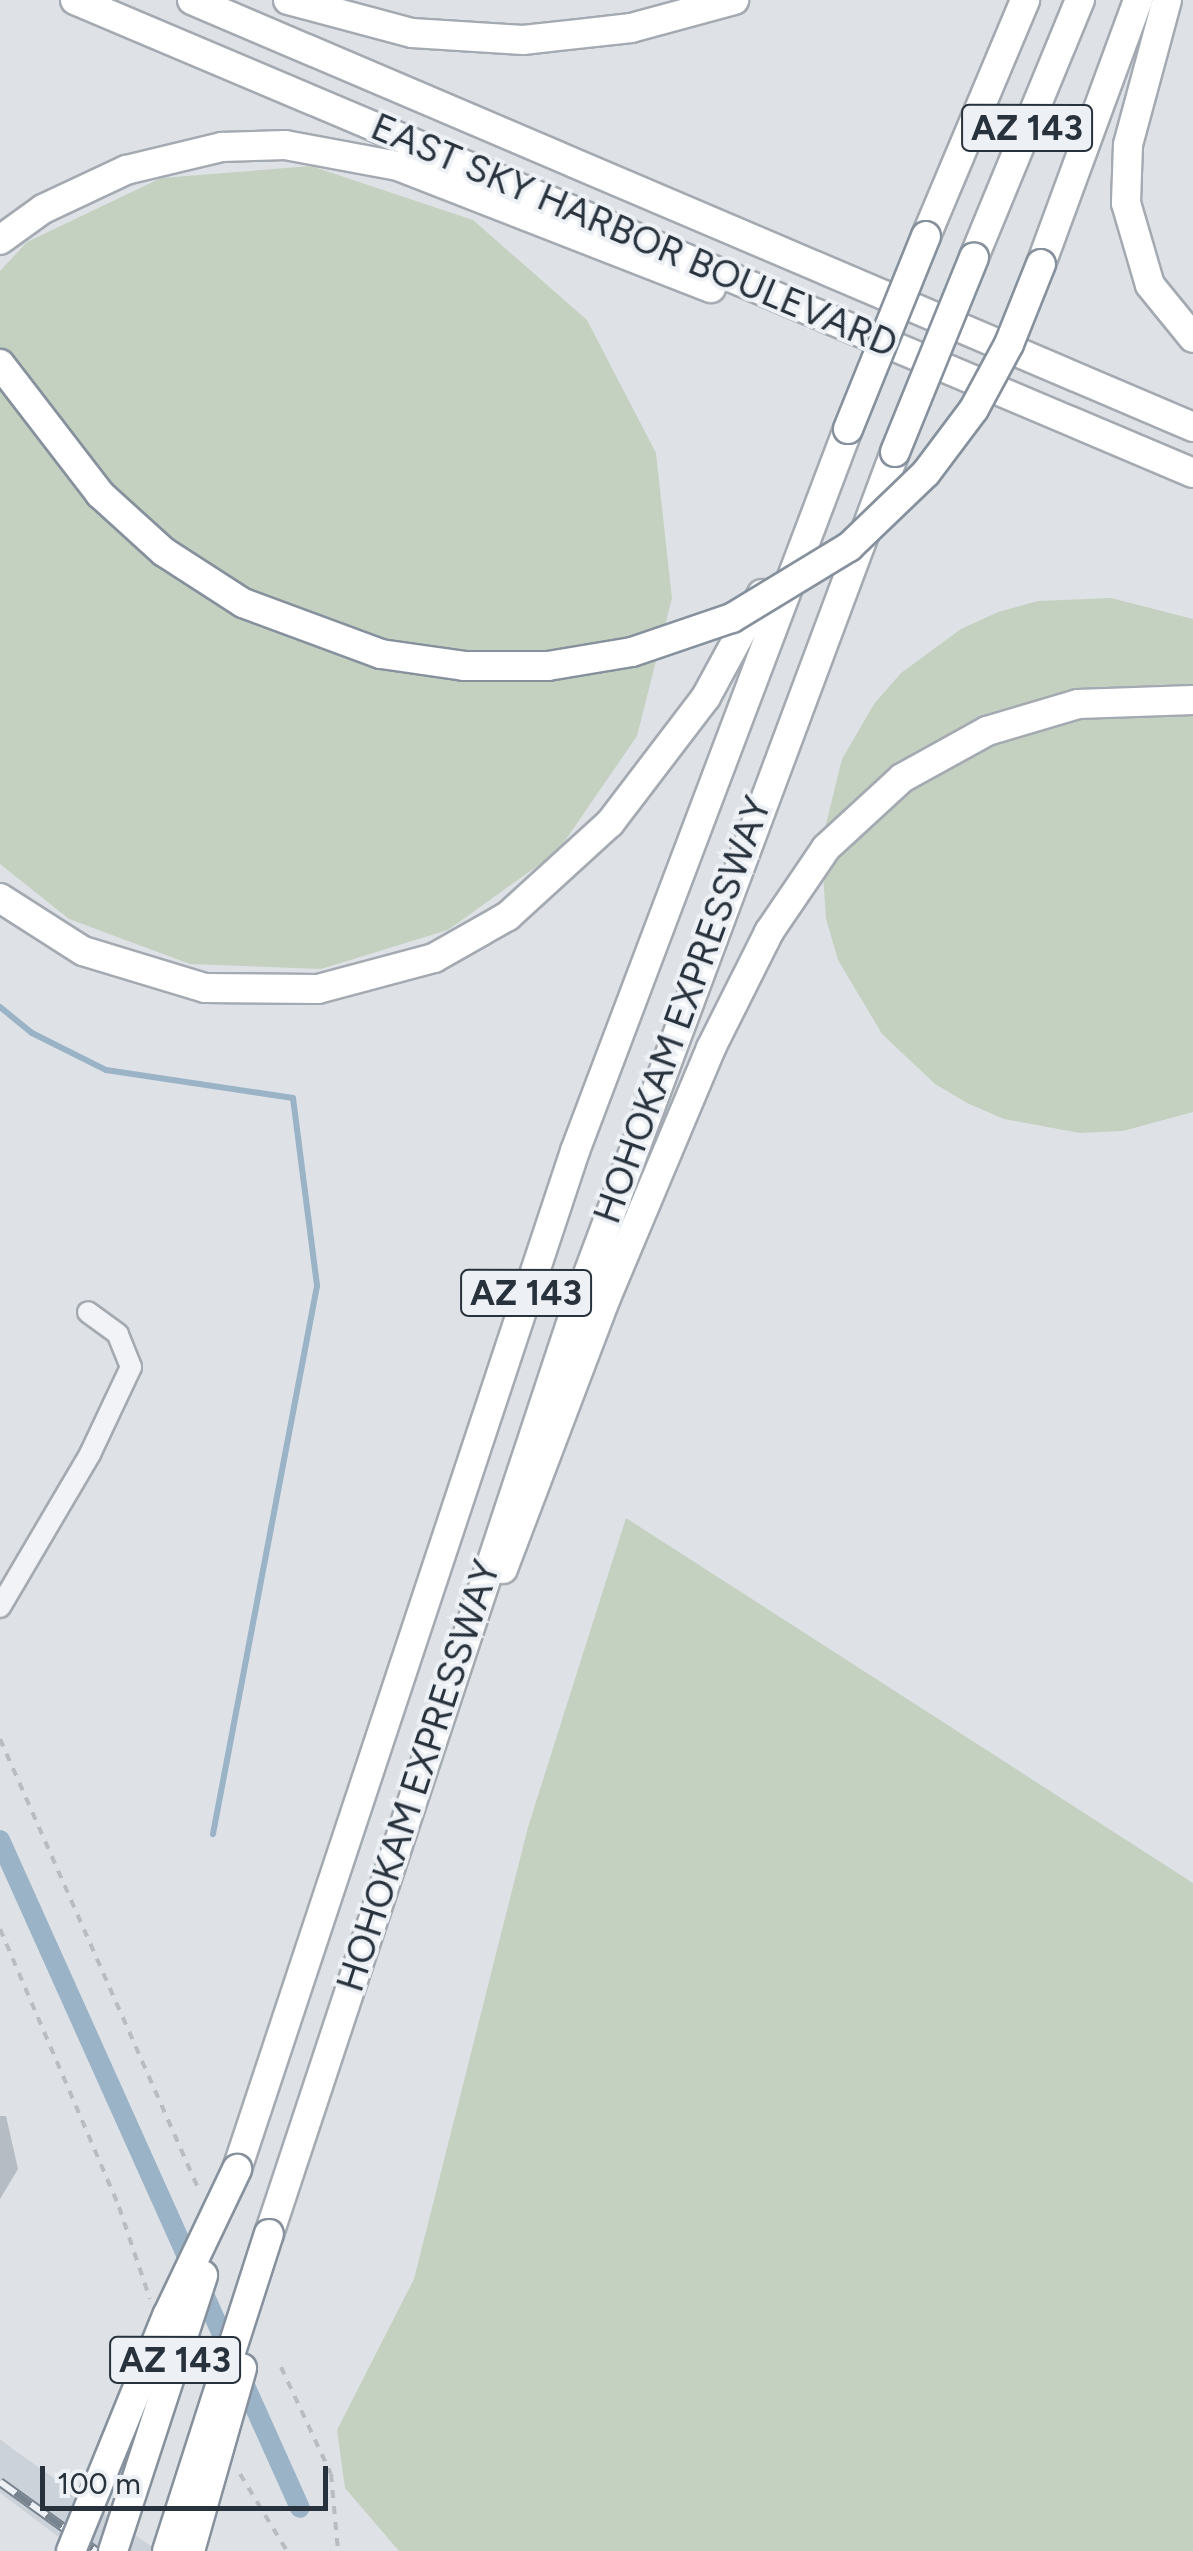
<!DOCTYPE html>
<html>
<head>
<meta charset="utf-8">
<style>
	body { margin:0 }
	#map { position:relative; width:1193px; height:2551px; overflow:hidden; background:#dee2e7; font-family:Figtree,sans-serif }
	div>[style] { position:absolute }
	.built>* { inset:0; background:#ccd2d9 }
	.green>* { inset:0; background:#c5d1c0 }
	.stream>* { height:6px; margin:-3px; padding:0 3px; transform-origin:3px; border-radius:3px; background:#9ab3c6 }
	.canal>* { height:20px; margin:-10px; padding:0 10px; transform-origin:10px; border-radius:10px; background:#9ab3c6 }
	.building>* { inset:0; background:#b6bcc3 }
	.path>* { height:4px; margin-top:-2px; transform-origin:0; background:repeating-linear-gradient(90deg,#b9bdc2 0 8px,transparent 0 16px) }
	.roads { filter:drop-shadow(2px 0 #a4aab1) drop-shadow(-2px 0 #a4aab1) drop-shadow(0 2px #a4aab1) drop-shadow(0 -2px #a4aab1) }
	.minor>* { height:20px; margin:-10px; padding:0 10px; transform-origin:10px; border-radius:10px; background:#f1f3f6 }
	.highway>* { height:28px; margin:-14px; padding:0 14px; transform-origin:14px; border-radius:14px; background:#fff }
	.rail>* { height:10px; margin-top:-5px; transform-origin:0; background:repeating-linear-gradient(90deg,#edf1f5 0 19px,#788390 0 38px); box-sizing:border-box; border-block:2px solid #788390 }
	.bridges { filter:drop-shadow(2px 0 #86919d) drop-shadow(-2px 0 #86919d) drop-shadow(0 2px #86919d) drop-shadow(0 -2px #86919d) }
	.highway-bridge>* { height:28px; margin:-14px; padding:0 14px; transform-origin:14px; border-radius:14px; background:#fff }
	span { translate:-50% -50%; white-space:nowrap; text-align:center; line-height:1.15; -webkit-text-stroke:8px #edf1f5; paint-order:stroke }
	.shield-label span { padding:2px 8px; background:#edf1f5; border:2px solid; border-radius:8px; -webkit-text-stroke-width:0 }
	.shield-label { font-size:35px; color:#28323d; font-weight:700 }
	.street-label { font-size:38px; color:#28323d }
	.scale { position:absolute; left:40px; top:2466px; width:288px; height:45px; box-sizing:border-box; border:5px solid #28323d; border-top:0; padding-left:12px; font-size:30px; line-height:35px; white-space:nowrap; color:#28323d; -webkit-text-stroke:8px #edf1f5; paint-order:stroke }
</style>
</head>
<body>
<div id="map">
	<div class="built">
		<i style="clip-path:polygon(0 2439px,17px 2452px,158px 2551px,78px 2551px,60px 2538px,0 2493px)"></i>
	</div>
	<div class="green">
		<i style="clip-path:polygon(311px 166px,473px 220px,587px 320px,656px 453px,672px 598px,637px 736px,558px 851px,448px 930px,321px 969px,190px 964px,69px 919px,0 864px,0 271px,27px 242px,161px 178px)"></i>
		<i style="clip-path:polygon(1111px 598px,1193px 619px,1193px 1112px,1123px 1131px,1080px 1133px,1004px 1119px,967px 1103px,935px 1084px,882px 1034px,838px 960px,826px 919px,821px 844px,842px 759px,874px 704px,901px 673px,961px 629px,998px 612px,1038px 601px)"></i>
		<i style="clip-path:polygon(626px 1518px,1193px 1883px,1193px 2551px,399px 2551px,345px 2488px,337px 2430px,414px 2279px,528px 1827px)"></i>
	</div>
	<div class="stream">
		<i style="left:0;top:1007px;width:41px;rotate:39.1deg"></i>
		<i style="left:32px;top:1033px;width:83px;rotate:26.6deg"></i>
		<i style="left:106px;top:1070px;width:189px;rotate:8.5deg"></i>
		<i style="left:293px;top:1098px;width:190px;rotate:82.7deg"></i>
		<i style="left:317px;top:1286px;width:558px;rotate:100.75deg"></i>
	</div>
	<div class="canal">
		<i style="left:0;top:1840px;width:732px;rotate:65.82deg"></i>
	</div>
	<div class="building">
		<i style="clip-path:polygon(0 2116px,6px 2116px,18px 2169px,0 2199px)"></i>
	</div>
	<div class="path">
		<i style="left:0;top:1739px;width:493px;rotate:66.2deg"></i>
		<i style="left:0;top:1929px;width:302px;rotate:66.8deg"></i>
		<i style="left:119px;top:2207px;width:97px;rotate:71.4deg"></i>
		<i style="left:281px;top:2367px;width:118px;rotate:65deg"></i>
		<i style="left:331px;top:2474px;width:77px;rotate:84.8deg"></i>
		<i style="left:240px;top:2474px;width:90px;rotate:58.6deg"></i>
	</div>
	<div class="roads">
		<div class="minor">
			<i style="left:0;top:1607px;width:178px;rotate:-59.5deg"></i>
			<i style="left:90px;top:1454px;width:96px;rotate:-64.8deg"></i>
			<i style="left:131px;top:1367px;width:35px;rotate:-112deg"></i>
			<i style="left:118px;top:1334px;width:37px;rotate:-144deg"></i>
		</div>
		<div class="highway">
			<i style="left:75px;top:0;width:1214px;rotate:22.93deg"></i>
			<i style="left:192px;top:0;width:1088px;rotate:23.1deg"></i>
			<i style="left:288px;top:0;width:128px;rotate:14.9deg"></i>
			<i style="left:412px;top:33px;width:111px;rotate:3.6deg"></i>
			<i style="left:523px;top:40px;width:109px;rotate:-6.3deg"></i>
			<i style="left:631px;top:28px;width:107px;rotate:-15.2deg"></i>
			<i style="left:1167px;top:0;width:150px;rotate:105.1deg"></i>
			<i style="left:1128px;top:145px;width:58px;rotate:92deg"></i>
			<i style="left:1126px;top:203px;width:85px;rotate:73.7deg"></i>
			<i style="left:1150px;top:285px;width:68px;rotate:50.9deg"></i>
			<i style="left:926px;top:236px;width:256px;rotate:-67.2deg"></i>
			<i style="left:0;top:240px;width:53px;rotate:-35.8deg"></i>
			<i style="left:43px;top:209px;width:92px;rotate:-25.2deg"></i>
			<i style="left:126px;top:170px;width:99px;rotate:-13.5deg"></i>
			<i style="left:222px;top:147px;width:63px;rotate:-1.8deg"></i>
			<i style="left:285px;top:145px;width:115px;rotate:10.5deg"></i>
			<i style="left:398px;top:166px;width:336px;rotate:21.3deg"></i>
			<i style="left:974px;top:257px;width:278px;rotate:-67.6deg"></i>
			<i style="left:1041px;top:264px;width:281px;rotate:-69.8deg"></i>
			<i style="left:0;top:898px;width:98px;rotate:32.6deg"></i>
			<i style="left:83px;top:951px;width:127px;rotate:16.9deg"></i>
			<i style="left:205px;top:988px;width:113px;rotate:0.5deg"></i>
			<i style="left:318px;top:989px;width:120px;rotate:-15deg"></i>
			<i style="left:434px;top:958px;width:85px;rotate:-29.6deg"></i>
			<i style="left:508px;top:916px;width:138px;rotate:-42.4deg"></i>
			<i style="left:610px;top:823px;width:158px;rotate:-52.7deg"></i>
			<i style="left:706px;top:697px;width:117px;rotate:-61.5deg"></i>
			<i style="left:503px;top:1569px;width:290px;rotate:-69.2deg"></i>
			<i style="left:606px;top:1298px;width:271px;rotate:-67.2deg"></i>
			<i style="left:711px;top:1048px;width:130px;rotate:-63.4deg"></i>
			<i style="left:769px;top:932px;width:102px;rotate:-55.8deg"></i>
			<i style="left:826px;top:848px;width:103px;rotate:-42.6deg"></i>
			<i style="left:902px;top:778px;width:97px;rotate:-28.9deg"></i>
			<i style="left:987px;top:731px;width:95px;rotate:-16.5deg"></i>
			<i style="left:1078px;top:704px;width:115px;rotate:-2deg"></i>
			<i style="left:237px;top:2169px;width:1073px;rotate:-71.63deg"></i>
			<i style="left:575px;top:1151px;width:772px;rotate:-69.29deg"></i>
			<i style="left:269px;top:2234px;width:995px;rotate:-71.66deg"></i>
			<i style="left:582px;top:1290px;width:895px;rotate:-69.52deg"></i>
		</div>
	</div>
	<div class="rail">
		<i style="left:0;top:2482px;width:118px;rotate:35.7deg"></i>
	</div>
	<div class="bridges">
		<div class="highway-bridge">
			<i style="left:0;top:364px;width:164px;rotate:52.4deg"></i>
			<i style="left:100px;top:494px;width:86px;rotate:42.2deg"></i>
			<i style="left:164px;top:552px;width:94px;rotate:32.8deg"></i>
			<i style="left:243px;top:603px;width:147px;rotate:20.3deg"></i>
			<i style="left:381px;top:654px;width:84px;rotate:8.2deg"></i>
			<i style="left:464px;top:666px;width:84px"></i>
			<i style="left:548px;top:666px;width:85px;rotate:-9.5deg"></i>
			<i style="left:632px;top:652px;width:106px;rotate:-18.8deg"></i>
			<i style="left:732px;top:618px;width:137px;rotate:-31.3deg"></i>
			<i style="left:849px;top:547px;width:107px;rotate:-43.9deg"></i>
			<i style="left:926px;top:473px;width:80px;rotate:-53.1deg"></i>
			<i style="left:974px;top:409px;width:74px;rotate:-61.7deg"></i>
			<i style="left:1009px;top:344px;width:86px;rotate:-68.2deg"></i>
			<i style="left:848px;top:429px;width:208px;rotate:-68deg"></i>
			<i style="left:895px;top:452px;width:210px;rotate:-67.9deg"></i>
			<i style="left:71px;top:2551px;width:254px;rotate:-67.8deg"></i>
			<i style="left:167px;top:2316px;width:163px;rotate:-64.5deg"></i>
			<i style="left:113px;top:2551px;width:290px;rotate:-71.9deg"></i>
			<i style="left:167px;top:2551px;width:333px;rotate:-72.2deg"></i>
			<i style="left:190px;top:2551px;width:190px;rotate:-74.1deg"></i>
		</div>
	</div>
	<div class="shield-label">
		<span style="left:1027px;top:128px">AZ 143</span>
		<span style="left:526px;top:1293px">AZ 143</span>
		<span style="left:175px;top:2360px">AZ 143</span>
	</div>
	<div class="street-label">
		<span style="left:634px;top:236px;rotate:23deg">EAST SKY HARBOR BOULEVARD</span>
		<span style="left:683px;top:1010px;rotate:-70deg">HOHOKAM EXPRESSWAY</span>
		<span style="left:419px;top:1776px;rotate:-72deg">HOHOKAM EXPRESSWAY</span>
	</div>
	<div class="scale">100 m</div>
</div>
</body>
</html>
